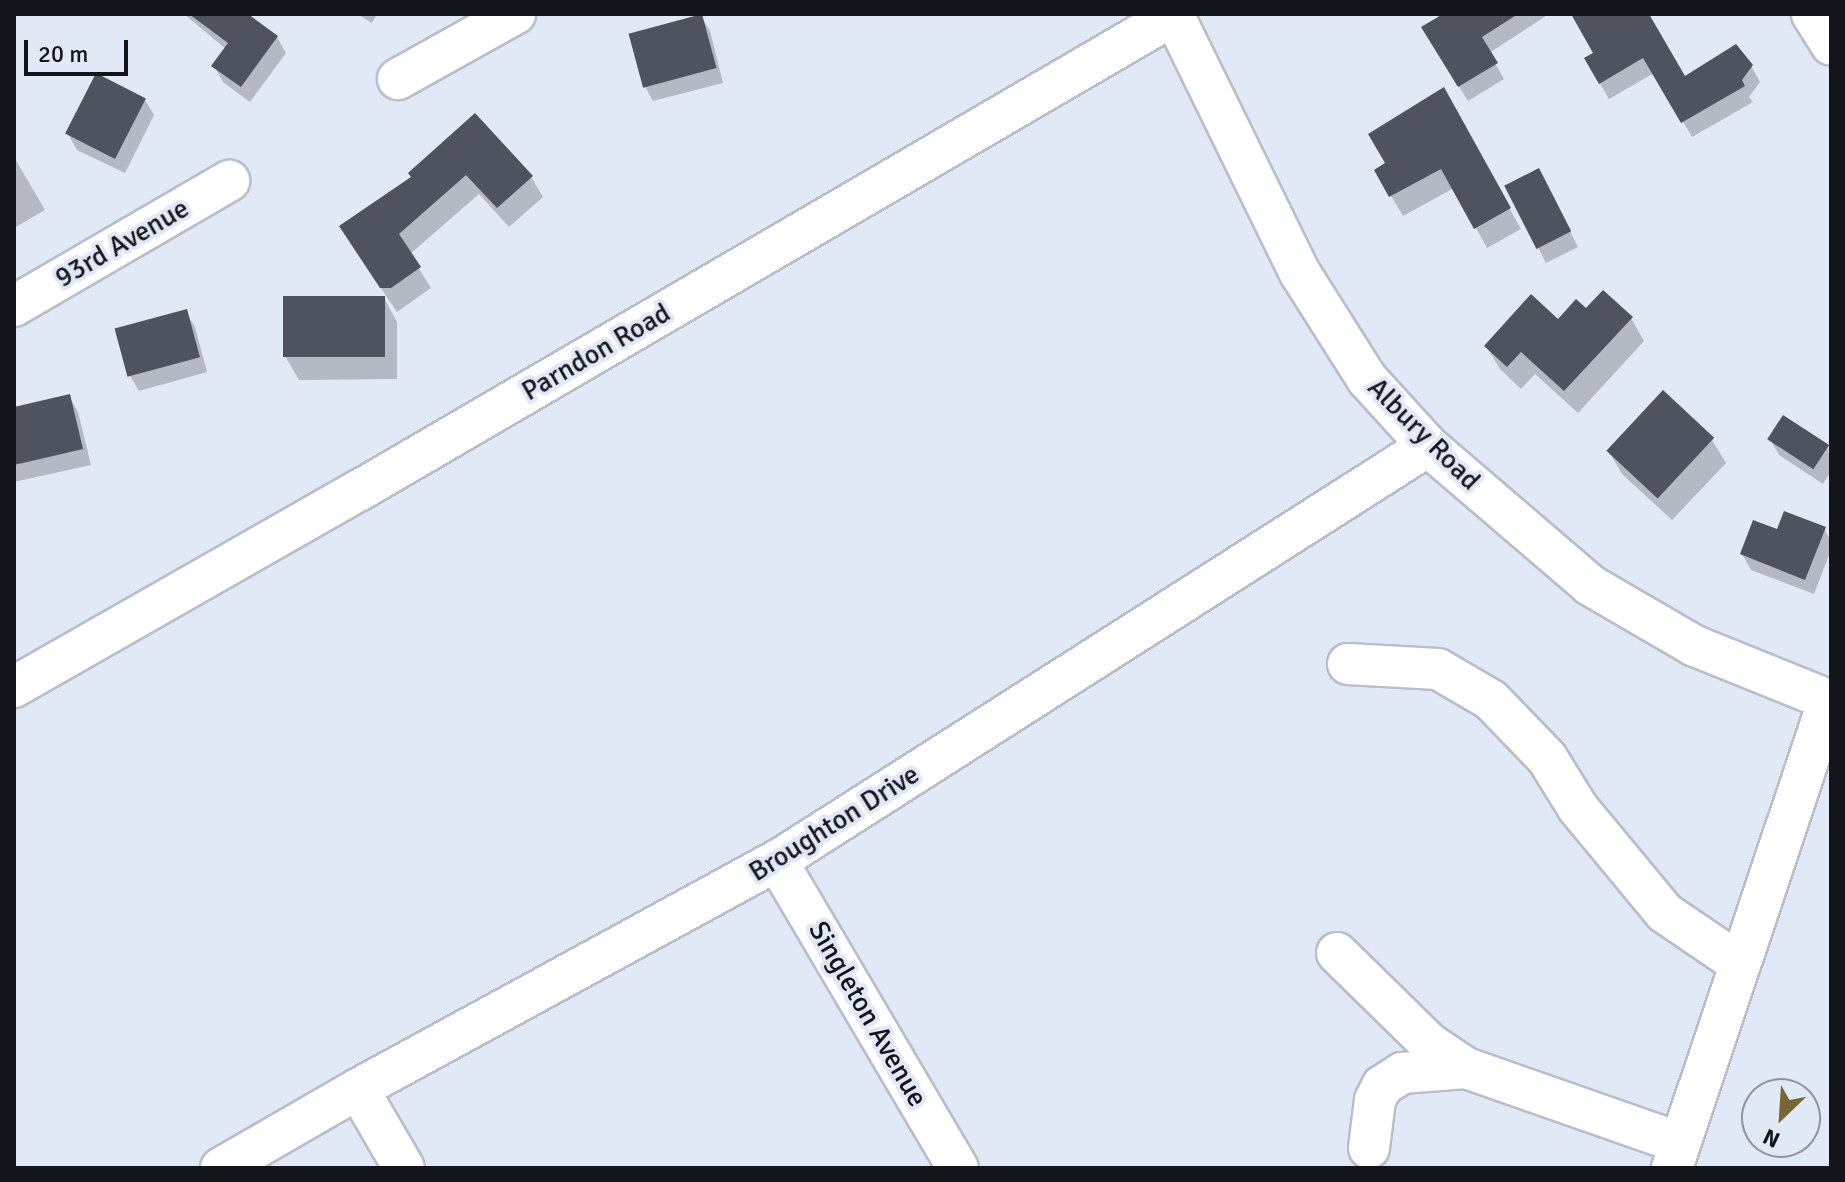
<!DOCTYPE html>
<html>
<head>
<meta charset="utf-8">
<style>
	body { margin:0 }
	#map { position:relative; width:1845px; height:1182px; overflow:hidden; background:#e1e8f6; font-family:Signika,sans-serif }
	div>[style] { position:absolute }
	.shadow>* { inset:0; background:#0003 }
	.building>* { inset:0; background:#4e535f; transform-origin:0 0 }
	.roads { filter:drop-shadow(2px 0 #b8becc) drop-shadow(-2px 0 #b8becc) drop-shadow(0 2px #b8becc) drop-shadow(0 -2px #b8becc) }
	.minor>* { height:40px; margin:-20px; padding:0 20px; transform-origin:20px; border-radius:20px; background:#fff }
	span { translate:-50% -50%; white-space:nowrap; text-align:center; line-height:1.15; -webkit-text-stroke:8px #e1e8f6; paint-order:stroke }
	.street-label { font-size:28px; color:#13151a }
	.frame { position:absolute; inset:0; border:16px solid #13151a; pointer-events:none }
	.north { position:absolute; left:1741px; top:1078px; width:80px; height:80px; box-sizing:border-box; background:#e1e8f6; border:2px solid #8f949e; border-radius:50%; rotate:205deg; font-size:22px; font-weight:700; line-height:32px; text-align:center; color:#13151a }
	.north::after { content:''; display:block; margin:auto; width:28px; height:36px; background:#796635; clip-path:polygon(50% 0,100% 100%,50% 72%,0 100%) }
	.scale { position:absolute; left:24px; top:40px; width:104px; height:36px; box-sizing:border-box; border:4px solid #13151a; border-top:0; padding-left:10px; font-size:24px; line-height:28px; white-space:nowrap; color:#13151a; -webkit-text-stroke:6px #e1e8f6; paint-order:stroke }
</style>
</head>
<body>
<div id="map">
	<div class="shadow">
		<i style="clip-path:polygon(184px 14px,244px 14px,277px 37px,286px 53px,250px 102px,223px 82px,214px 66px,226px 49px)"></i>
		<i style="clip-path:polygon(357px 14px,377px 14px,372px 23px)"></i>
		<i style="clip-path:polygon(1447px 14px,1549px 14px,1489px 53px,1504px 79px,1468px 101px,1432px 43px)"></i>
		<i style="clip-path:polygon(701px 16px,710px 31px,723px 83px,653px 101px,644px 85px)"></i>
		<i style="clip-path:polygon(1651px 21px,1684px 79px,1751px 66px,1760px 82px,1749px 97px,1753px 102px,1692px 137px,1654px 73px,1609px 99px,1586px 59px)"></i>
		<i style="clip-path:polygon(1443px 90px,1521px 229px,1487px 248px,1454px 188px,1403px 216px,1376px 170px,1388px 164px)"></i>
		<i style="clip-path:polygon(145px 100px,154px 115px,125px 173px,77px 150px,68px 134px)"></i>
		<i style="clip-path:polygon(475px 116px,531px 177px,543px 197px,509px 227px,479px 194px,410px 254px,431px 288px,397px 312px,353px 247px)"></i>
		<i style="clip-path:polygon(14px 157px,45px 210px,14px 228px)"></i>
		<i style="clip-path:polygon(1507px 186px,1547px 186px,1578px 247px,1546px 263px)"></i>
		<i style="clip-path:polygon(384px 298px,397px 322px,397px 379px,299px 380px,285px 356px)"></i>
		<i style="clip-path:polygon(1586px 311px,1631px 318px,1644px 341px,1578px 413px,1535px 374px,1521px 389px,1500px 369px,1486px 346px)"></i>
		<i style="clip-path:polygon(186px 312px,195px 327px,207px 372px,139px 391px,130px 376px,117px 331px)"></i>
		<i style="clip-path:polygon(69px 396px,78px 412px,91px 465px,14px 482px,14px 409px)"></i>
		<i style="clip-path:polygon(1770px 439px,1828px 447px,1831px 471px,1823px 484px,1779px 455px)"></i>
		<i style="clip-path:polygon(1712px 440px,1726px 463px,1672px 520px,1622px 474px,1608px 450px)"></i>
		<i style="clip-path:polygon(1824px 529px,1831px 541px,1831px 550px,1814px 594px,1751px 570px,1742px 554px,1778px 532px)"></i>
	</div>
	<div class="building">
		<i style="clip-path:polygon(189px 14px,248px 14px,278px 36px,241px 87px,211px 66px,228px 43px)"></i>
		<i style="left:702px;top:14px;width:56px;height:76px;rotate:75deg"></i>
		<i style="clip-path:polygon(1443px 14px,1518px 14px,1482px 37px,1498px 63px,1458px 87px,1421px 27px)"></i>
		<i style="clip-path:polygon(1571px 14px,1649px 14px,1685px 76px,1736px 44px,1753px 65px,1742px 80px,1745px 86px,1681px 123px,1643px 58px,1599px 84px,1584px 58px,1593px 53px)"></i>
		<i style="left:96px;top:73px;width:56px;height:68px;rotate:27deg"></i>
		<i style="clip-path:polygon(1444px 87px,1511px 208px,1474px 229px,1441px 169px,1389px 197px,1374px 170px,1385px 163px,1368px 134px)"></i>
		<i style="clip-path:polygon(475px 113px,533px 176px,497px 208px,466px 175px,399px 234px,421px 267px,391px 288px,380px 288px,339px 226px,411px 177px,408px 173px)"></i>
		<i style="left:1539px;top:168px;width:71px;height:39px;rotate:63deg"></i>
		<i style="clip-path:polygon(1603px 290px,1633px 317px,1564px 391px,1521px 352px,1507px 367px,1484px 346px,1531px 294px,1558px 319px,1576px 299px,1586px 308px)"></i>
		<i style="left:283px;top:296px;width:102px;height:61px"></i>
		<i style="left:187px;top:309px;width:50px;height:75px;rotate:75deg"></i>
		<i style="left:1663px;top:390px;width:70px;height:83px;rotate:43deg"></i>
		<i style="clip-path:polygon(70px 394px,83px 449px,14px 465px,14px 407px)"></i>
		<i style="left:1783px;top:415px;width:55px;height:29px;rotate:33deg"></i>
		<i style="clip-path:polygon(1784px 511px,1826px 527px,1805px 580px,1740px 554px,1753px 520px,1777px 529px)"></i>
	</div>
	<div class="roads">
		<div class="minor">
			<i style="left:1173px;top:14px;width:288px;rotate:63.9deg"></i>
			<i style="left:1300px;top:273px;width:125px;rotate:57.7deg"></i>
			<i style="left:1367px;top:379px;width:91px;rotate:47.7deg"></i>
			<i style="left:1428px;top:446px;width:213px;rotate:40.6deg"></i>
			<i style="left:1590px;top:585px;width:121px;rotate:30.2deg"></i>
			<i style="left:1695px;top:646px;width:147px;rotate:22deg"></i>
			<i style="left:1812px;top:14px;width:36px;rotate:58deg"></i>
			<i style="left:398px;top:79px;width:134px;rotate:-29.1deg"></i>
			<i style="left:14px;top:306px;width:249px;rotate:-30.2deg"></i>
			<i style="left:1348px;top:664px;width:90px;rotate:3.2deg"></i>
			<i style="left:1438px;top:669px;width:61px;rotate:30.3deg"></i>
			<i style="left:1491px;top:700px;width:81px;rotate:46deg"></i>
			<i style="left:1547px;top:758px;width:59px;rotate:58.2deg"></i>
			<i style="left:1578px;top:808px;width:136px;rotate:50.4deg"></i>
			<i style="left:1665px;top:913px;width:91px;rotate:34.2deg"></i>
			<i style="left:14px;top:687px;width:398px;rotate:-29.7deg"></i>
			<i style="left:360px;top:490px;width:945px;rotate:-30.26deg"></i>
			<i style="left:777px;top:861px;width:356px;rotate:59.5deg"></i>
			<i style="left:1337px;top:953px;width:130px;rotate:44.4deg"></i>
			<i style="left:1430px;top:1044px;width:43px;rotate:33.7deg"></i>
			<i style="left:358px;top:1089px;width:91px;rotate:59.8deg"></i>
			<i style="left:1369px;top:1148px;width:48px;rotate:-82.9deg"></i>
			<i style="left:1375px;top:1100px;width:16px;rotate:-63deg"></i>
			<i style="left:1382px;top:1086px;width:24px;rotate:-33deg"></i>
			<i style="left:1402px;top:1073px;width:64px;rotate:-4.5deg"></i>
			<i style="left:1466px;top:1068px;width:227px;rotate:19.3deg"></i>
			<i style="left:221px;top:1168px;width:158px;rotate:-30deg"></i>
			<i style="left:358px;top:1089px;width:477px;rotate:-28.6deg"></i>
			<i style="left:777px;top:861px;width:772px;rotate:-32.52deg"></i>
			<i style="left:1672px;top:1168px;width:494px;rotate:-71.5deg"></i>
		</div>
	</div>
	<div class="street-label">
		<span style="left:122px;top:243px;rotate:-30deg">93rd Avenue</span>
		<span style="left:596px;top:352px;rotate:-30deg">Parndon Road</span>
		<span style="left:1424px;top:434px;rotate:45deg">Albury Road</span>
		<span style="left:834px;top:823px;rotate:-32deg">Broughton Drive</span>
		<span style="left:868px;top:1014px;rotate:60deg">Singleton Avenue</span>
	</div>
	<div class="frame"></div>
	<div class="north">N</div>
	<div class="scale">20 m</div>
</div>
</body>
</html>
